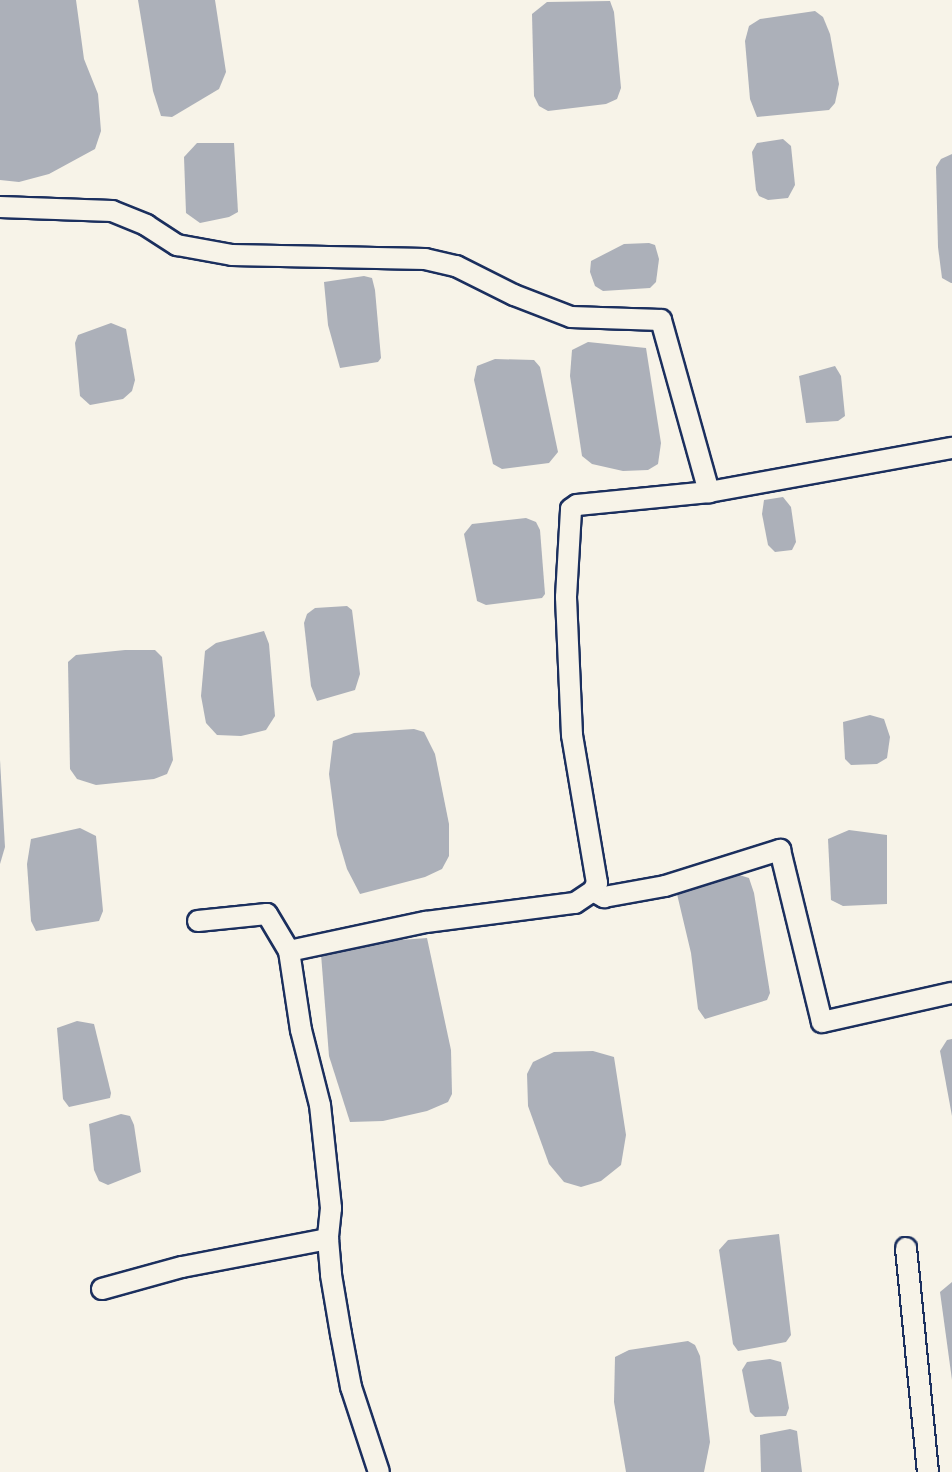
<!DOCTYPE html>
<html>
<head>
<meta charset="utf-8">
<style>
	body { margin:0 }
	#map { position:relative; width:952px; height:1472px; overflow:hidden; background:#f7f3e8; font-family:Itim,sans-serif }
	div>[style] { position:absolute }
	.water>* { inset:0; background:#acb0b9 }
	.roads { filter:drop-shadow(2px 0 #1b2f5e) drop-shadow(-2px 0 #1b2f5e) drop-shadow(0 2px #1b2f5e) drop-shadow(0 -2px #1b2f5e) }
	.minor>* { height:20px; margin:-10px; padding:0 10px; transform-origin:10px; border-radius:10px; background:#f7f3e8 }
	span { translate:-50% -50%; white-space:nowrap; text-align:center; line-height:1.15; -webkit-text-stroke:4.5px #f7f3e8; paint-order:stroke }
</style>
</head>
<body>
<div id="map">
	<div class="water">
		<i style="clip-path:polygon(0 0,76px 0,84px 59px,98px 94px,101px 131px,95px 149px,49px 174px,19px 182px,0 180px)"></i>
		<i style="clip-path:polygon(138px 0,215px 0,226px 72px,219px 89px,172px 117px,161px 116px,153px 91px)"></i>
		<i style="clip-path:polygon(610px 1px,614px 12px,621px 88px,617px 99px,606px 104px,548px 111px,539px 106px,534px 96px,532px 14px,547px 2px)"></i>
		<i style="clip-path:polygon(815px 11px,823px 17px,830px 34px,839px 84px,835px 103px,829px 110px,757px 117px,750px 99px,745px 41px,749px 26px,760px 19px)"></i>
		<i style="clip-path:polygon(783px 139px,791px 146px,795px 185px,788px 198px,768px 200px,759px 196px,756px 190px,752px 152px,757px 143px)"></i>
		<i style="clip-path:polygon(197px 143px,234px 143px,238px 212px,229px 217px,200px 223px,186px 213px,184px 157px)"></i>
		<i style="clip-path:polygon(952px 154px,952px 283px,951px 283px,942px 278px,938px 247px,936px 167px,941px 159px)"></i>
		<i style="clip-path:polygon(649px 243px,655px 245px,659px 259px,656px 282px,650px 288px,603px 291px,595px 286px,590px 272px,591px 261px,624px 244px)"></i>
		<i style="clip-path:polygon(364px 276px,372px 278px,375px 290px,381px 358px,378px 362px,340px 368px,328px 325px,324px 282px)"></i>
		<i style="clip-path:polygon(111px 323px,126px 329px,135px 380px,132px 391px,123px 399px,90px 405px,80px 396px,75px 343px,78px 335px)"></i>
		<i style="clip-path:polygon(588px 342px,646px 348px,661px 443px,658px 464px,648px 470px,623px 471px,592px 464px,582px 456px,570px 376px,572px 350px)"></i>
		<i style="clip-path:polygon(495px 359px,534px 360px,540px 367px,558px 452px,549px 463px,502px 469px,493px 464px,474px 380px,477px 366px)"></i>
		<i style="clip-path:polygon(835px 366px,841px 376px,845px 416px,838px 421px,806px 423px,799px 376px)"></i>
		<i style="clip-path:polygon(783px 497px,791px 507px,796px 542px,792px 550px,775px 552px,768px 545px,762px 514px,764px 500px)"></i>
		<i style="clip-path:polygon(526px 518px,536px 522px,540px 530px,545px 594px,542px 598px,486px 605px,477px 601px,464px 534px,472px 524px)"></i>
		<i style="clip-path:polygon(347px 606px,352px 610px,360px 674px,355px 690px,317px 701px,311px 686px,304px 623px,307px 614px,315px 608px)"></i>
		<i style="clip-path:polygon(264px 631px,269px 644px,275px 716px,266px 730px,241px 736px,217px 735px,206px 723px,201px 696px,205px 651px,216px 643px)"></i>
		<i style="clip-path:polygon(125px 650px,155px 650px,162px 657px,173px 760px,167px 774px,154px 779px,96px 785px,77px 779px,70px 769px,68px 662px,76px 655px)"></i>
		<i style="clip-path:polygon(870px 715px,884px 719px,890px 737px,887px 758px,877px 764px,851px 765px,845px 759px,843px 722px)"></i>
		<i style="clip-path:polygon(414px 729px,424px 732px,435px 754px,449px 824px,449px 856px,442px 869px,425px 877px,360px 894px,347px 869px,337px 835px,329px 774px,333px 741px,354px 733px)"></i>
		<i style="clip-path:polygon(0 760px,5px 847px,0 864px)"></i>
		<i style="clip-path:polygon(80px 828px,96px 836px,103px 911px,99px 921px,36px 931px,31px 921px,27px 864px,31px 839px)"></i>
		<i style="clip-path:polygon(849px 830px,887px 835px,887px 904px,843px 906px,831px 900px,828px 839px)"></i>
		<i style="clip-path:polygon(733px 873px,749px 878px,754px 893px,770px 993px,767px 1000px,705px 1019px,698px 1009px,691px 953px,677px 894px,683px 889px)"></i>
		<i style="clip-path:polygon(427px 938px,451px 1050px,452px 1094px,448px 1102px,427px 1111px,383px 1121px,350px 1122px,329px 1056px,321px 954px,374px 942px)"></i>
		<i style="clip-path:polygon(77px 1021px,94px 1024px,111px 1093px,110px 1098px,69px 1107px,63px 1099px,57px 1028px)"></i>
		<i style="clip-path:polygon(952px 1039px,952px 1116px,940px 1051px,947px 1040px)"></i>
		<i style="clip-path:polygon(593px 1051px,614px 1057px,626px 1135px,621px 1165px,601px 1181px,581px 1187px,564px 1182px,549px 1164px,528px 1106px,527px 1074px,533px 1062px,554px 1052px)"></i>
		<i style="clip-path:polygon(121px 1114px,130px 1116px,134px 1125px,141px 1172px,108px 1185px,99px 1181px,94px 1170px,89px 1124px)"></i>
		<i style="clip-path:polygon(779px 1234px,791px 1335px,786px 1342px,738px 1351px,733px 1344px,719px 1250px,728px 1240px)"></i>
		<i style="clip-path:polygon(952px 1282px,952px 1380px,940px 1292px)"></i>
		<i style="clip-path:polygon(688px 1341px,695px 1345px,700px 1356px,710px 1442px,704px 1472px,626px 1472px,614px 1402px,615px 1357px,629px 1350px)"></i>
		<i style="clip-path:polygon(770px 1359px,781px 1362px,789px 1408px,786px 1416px,755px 1417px,750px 1412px,742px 1370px,747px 1362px)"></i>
		<i style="clip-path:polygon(790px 1429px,797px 1431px,802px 1472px,761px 1472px,760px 1435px)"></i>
	</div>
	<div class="roads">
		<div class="minor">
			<i style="left:0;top:207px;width:112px;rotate:2deg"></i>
			<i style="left:112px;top:211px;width:37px;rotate:22deg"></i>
			<i style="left:146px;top:225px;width:37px;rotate:33deg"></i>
			<i style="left:177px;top:245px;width:56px;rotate:10.3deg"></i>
			<i style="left:232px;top:255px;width:193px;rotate:1.2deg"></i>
			<i style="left:425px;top:259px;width:32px;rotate:13deg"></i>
			<i style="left:456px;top:266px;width:65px;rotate:26.6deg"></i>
			<i style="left:514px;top:295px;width:61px;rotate:21.1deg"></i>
			<i style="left:571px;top:317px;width:90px;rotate:1.9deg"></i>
			<i style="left:661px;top:320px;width:179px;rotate:74.4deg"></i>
			<i style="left:593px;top:891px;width:13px;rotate:29deg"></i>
			<i style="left:604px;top:897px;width:62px;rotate:-10.2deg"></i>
			<i style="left:665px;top:886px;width:121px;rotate:-17.4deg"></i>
			<i style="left:780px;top:850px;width:177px;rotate:76.3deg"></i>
			<i style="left:822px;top:1022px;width:133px;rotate:-12.6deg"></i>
			<i style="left:198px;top:921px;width:69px;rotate:-5.8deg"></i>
			<i style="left:267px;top:914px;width:43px;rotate:59.3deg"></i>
			<i style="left:289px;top:951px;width:80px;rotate:81.4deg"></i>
			<i style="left:301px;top:1030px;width:77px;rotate:75.8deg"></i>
			<i style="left:320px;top:1105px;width:104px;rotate:83.9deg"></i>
			<i style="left:331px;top:1208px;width:31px;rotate:96deg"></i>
			<i style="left:328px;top:1239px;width:36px;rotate:85deg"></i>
			<i style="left:331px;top:1275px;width:60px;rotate:80.4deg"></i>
			<i style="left:341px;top:1334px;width:54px;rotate:79.3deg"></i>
			<i style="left:351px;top:1387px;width:89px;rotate:71.8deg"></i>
			<i style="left:289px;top:951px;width:140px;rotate:-12deg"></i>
			<i style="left:426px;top:922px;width:150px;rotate:-7.3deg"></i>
			<i style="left:575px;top:903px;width:22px;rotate:-34deg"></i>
			<i style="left:593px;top:891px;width:9px;rotate:-63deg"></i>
			<i style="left:597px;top:883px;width:150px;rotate:-99.6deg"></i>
			<i style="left:572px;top:735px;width:138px;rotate:-92.5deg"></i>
			<i style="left:566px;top:597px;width:88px;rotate:-86.7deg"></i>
			<i style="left:571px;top:509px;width:7px;rotate:-34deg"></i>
			<i style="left:577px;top:505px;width:133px;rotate:-5.6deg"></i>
			<i style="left:709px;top:492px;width:247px;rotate:-10.3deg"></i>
			<i style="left:906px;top:1248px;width:225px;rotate:84.4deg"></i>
			<i style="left:102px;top:1289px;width:83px;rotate:-15.4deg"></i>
			<i style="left:182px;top:1267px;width:149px;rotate:-10.9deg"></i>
		</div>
	</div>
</div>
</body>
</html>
